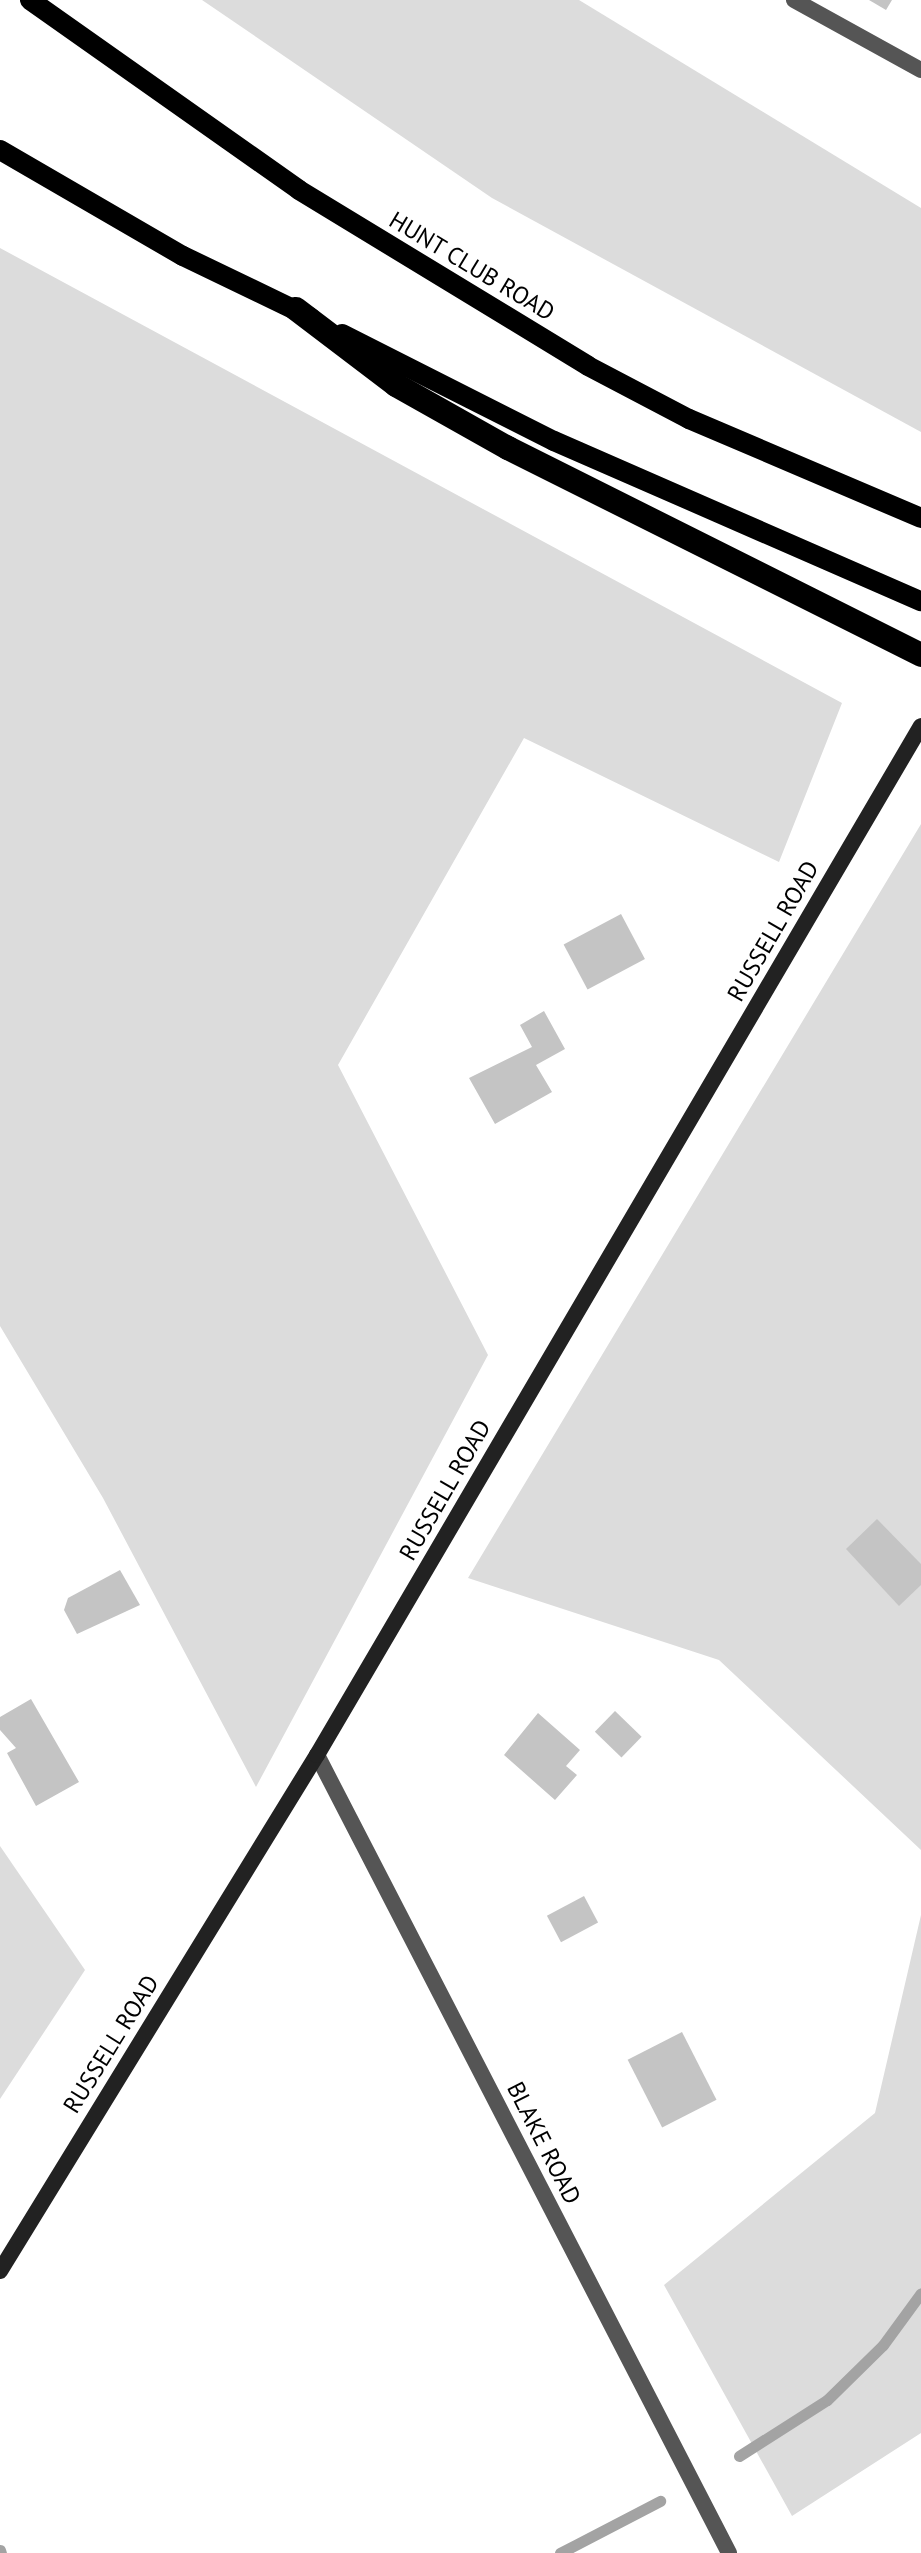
<!DOCTYPE html>
<html>
<head>
<meta charset="utf-8">
<style>
	body { margin:0 }
	#map { position:relative; width:921px; height:2553px; overflow:hidden; background:#fff; font-family:"PT Sans",sans-serif }
	div>[style] { position:absolute }
	.green>* { inset:0; background:#dcdcdc }
	.stream>* { height:11px; margin:-5.5px; padding:0 5.5px; transform-origin:5.5px; border-radius:5.5px; background:#a3a3a3 }
	.building>* { inset:0; background:#c4c4c4; transform-origin:0 0 }
	.service>* { height:16px; margin:-8px; padding:0 8px; transform-origin:8px; border-radius:8px; background:#555 }
	.minor>* { height:16px; margin:-8px; padding:0 8px; transform-origin:8px; border-radius:8px; background:#555 }
	.secondary>* { height:16px; margin:-8px; padding:0 8px; transform-origin:8px; border-radius:8px; background:#222 }
	.primary>* { height:20px; margin:-10px; padding:0 10px; transform-origin:10px; border-radius:10px; background:#000 }
	.motorway>* { height:24px; margin:-12px; padding:0 12px; transform-origin:12px; border-radius:12px; background:#000 }
	span { translate:-50% -50%; white-space:nowrap; text-align:center; line-height:1.15; -webkit-text-stroke:8px #fff; paint-order:stroke }
	.street-label { font-size:24px; color:#000 }
</style>
</head>
<body>
<div id="map">
	<div class="green">
		<i style="clip-path:polygon(202px 0,579px 0,921px 208px,921px 432px,492px 198px)"></i>
		<i style="clip-path:polygon(0 248px,842px 703px,779px 862px,524px 738px,338px 1065px,488px 1355px,256px 1787px,103px 1498px,0 1326px)"></i>
		<i style="clip-path:polygon(921px 824px,921px 1850px,719px 1660px,468px 1578px)"></i>
		<i style="clip-path:polygon(0 1846px,85px 1970px,0 2099px)"></i>
		<i style="clip-path:polygon(921px 1915px,921px 2433px,792px 2516px,664px 2285px,875px 2113px)"></i>
	</div>
	<div class="stream">
		<i style="left:739px;top:2456px;width:104px;rotate:-32.5deg"></i>
		<i style="left:827px;top:2400px;width:78px;rotate:-44.5deg"></i>
		<i style="left:883px;top:2345px;width:64px;rotate:-53.8deg"></i>
		<i style="left:0;top:2550px;width:3px;rotate:72deg"></i>
		<i style="left:560px;top:2553px;width:113px;rotate:-27.5deg"></i>
	</div>
	<div class="building">
		<i style="clip-path:polygon(869px 0,892px 0,886px 10px)"></i>
		<i style="left:621px;top:914px;width:51px;height:65px;rotate:62deg"></i>
		<i style="clip-path:polygon(544px 1011px,565px 1049px,536px 1065px,552px 1092px,495px 1124px,469px 1078px,532px 1047px,520px 1025px)"></i>
		<i style="clip-path:polygon(877px 1519px,921px 1564px,921px 1585px,899px 1606px,846px 1549px)"></i>
		<i style="clip-path:polygon(120px 1570px,140px 1605px,77px 1634px,64px 1610px,68px 1598px)"></i>
		<i style="clip-path:polygon(31px 1699px,79px 1782px,36px 1806px,7px 1753px,16px 1748px,0 1730px,0 1717px)"></i>
		<i style="left:615px;top:1711px;width:37px;height:29px;rotate:44deg"></i>
		<i style="clip-path:polygon(538px 1713px,580px 1750px,566px 1766px,577px 1775px,555px 1800px,504px 1755px)"></i>
		<i style="left:584px;top:1896px;width:30px;height:42px;rotate:62deg"></i>
		<i style="left:682px;top:2032px;width:76px;height:61px;rotate:63deg"></i>
	</div>
	<div class="service">
		<i style="left:794px;top:0;width:145px;rotate:28.9deg"></i>
	</div>
	<div class="minor">
		<i style="left:317px;top:1755px;width:898px;rotate:62.69deg"></i>
	</div>
	<div class="secondary">
		<i style="left:0;top:2271px;width:606px;rotate:-58.44deg"></i>
		<i style="left:317px;top:1755px;width:1193px;rotate:-59.59deg"></i>
	</div>
	<div class="primary">
		<i style="left:30px;top:0;width:329px;rotate:35.2deg"></i>
		<i style="left:299px;top:190px;width:338px;rotate:31.3deg"></i>
		<i style="left:588px;top:366px;width:114px;rotate:27.7deg"></i>
		<i style="left:689px;top:419px;width:252px;rotate:23.1deg"></i>
		<i style="left:0;top:150px;width:211px;rotate:30.1deg"></i>
		<i style="left:183px;top:256px;width:141px;rotate:25.7deg"></i>
		<i style="left:342px;top:334px;width:237px;rotate:26.8deg"></i>
		<i style="left:554px;top:441px;width:400px;rotate:23.6deg"></i>
	</div>
	<div class="motorway">
		<i style="left:296px;top:309px;width:126px;rotate:37.2deg"></i>
		<i style="left:396px;top:385px;width:129px;rotate:29.4deg"></i>
		<i style="left:508px;top:448px;width:462px;rotate:26.6deg"></i>
	</div>
	<div class="street-label">
		<span style="left:472px;top:266px;rotate:31deg">HUNT CLUB ROAD</span>
		<span style="left:773px;top:931px;rotate:-60deg">RUSSELL ROAD</span>
		<span style="left:445px;top:1490px;rotate:-60deg">RUSSELL ROAD</span>
		<span style="left:111px;top:2044px;rotate:-58deg">RUSSELL ROAD</span>
		<span style="left:544px;top:2143px;rotate:63deg">BLAKE ROAD</span>
	</div>
</div>
</body>
</html>
